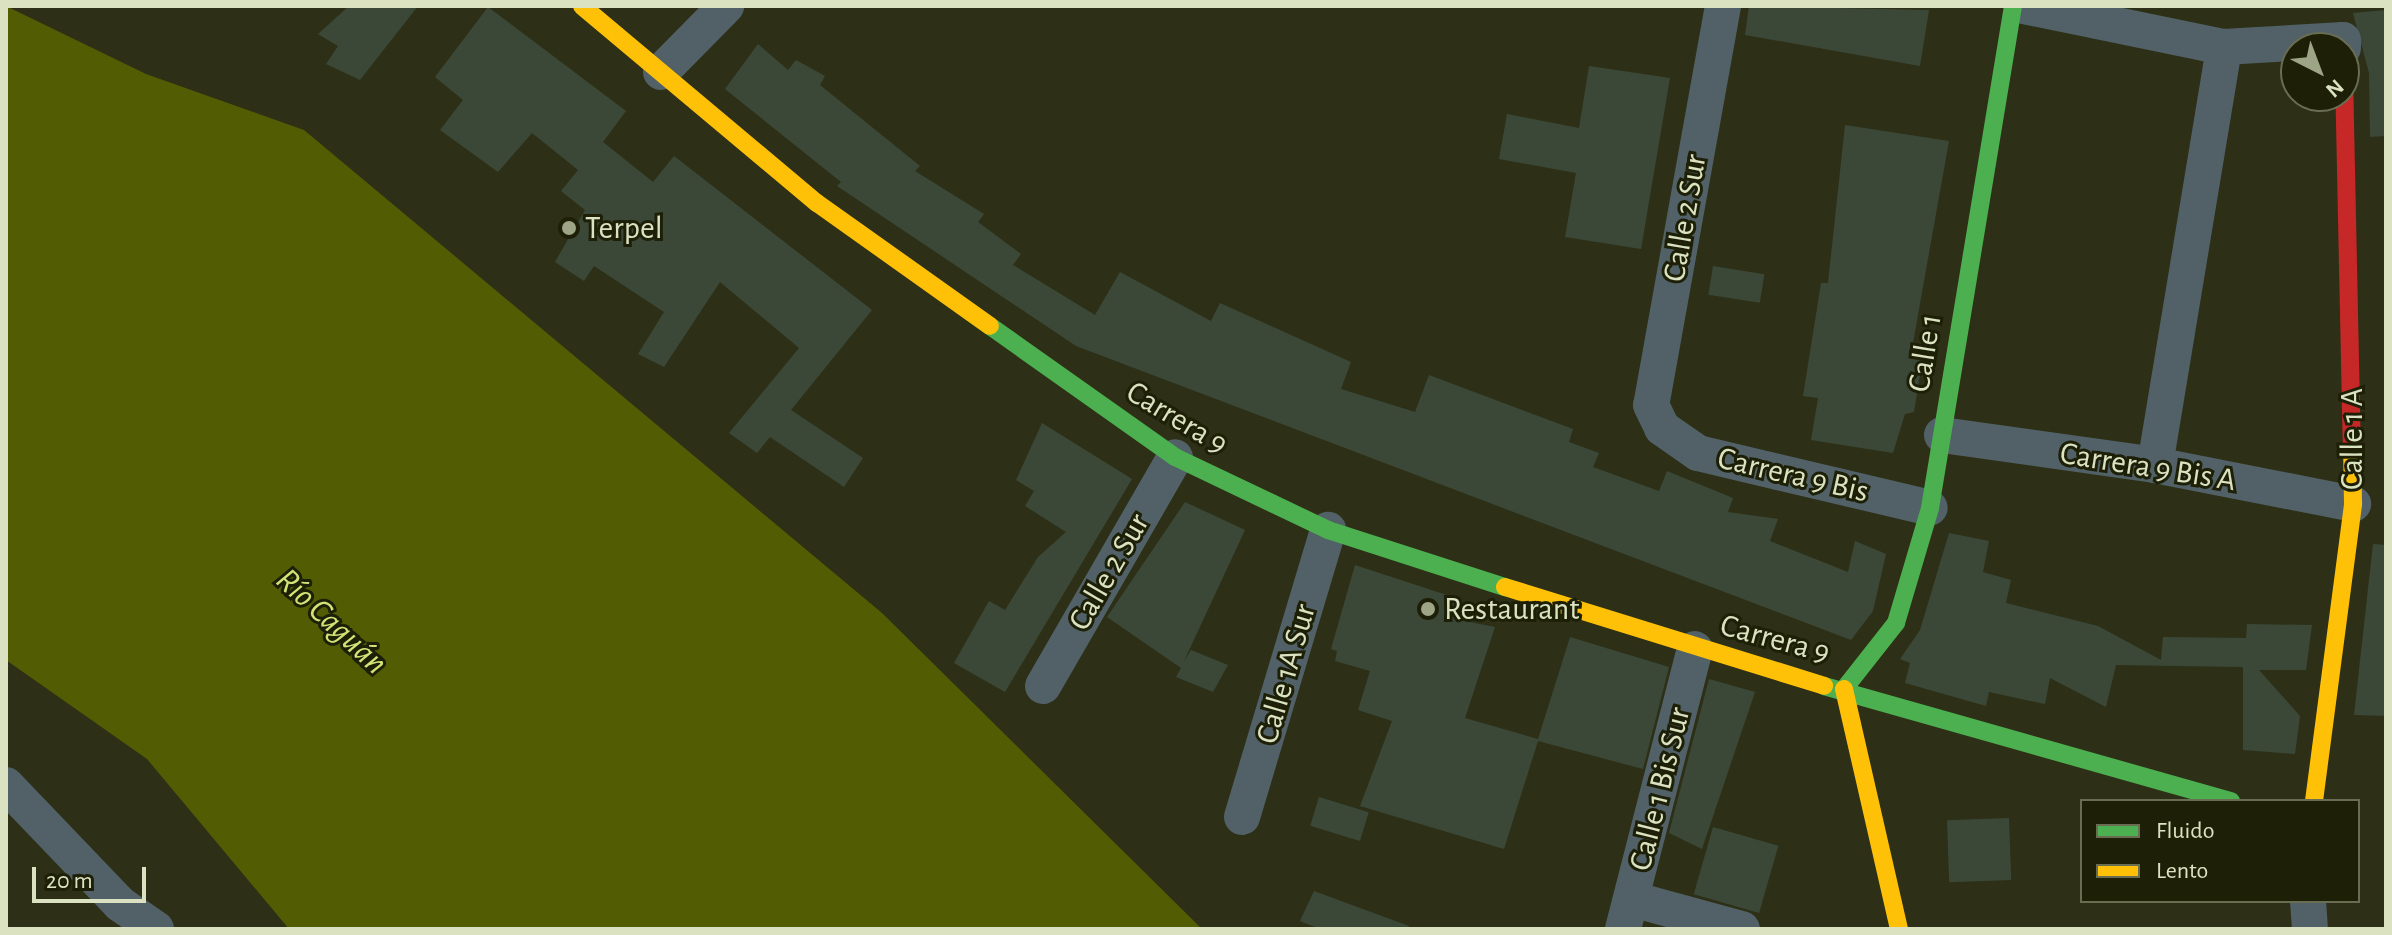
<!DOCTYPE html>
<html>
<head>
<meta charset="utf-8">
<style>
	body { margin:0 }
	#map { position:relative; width:2392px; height:935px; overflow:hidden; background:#2d3016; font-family:"Alegreya Sans",sans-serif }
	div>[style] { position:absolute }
	.water>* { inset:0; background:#525c02 }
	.building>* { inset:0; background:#3b4838; transform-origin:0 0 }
	.street>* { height:36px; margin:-18px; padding:0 18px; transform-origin:18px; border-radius:18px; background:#516167 }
	.fast>* { height:18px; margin:-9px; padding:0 9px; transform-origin:9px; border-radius:9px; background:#4caf50 }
	.slow>* { height:18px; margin:-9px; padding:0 9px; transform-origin:9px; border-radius:9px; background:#ffc107 }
	.jam>* { height:18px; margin:-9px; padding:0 9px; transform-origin:9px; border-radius:9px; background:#c62828 }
	.dots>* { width:22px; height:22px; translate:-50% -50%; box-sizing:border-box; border:4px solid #1d2007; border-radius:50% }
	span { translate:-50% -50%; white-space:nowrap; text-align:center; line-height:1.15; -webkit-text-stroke:6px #1d2007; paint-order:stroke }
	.street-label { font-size:32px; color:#dbe2c2 }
	.poi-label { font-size:32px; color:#dbe2c2 }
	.left { translate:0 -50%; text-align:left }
	.water-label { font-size:34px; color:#d3e476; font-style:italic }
	.frame { position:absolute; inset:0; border:8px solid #dbe2c2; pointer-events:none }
	.legend { position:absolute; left:2080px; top:799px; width:280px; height:104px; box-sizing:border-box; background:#1d2007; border:2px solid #696e52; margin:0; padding:10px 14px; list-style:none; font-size:24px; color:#dbe2c2 }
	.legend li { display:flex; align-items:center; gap:16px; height:40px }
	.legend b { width:40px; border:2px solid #696e52 }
	.north { position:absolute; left:2280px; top:32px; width:80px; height:80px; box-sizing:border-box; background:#1d2007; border:2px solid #696e52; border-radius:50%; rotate:138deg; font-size:22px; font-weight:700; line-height:32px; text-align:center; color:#dbe2c2 }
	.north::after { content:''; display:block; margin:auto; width:28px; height:36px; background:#9ea486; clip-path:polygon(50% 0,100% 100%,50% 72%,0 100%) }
	.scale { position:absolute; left:32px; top:867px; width:114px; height:36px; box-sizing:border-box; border:4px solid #dbe2c2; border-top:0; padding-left:10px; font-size:24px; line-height:28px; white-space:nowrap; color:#dbe2c2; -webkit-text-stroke:6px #1d2007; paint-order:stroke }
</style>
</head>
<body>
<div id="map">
	<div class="water">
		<i style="clip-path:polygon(6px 6px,146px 74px,304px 130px,882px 613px,1202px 929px,289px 929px,147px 759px,6px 660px)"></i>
	</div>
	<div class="building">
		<i style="clip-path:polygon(349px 6px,418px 6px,360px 80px,326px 64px,338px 46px,318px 34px)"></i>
		<i style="clip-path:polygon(1749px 6px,1929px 10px,1920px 66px,1745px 35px)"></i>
		<i style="clip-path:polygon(488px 7px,626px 111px,603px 142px,653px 182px,674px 156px,872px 310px,791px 410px,863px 458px,844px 487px,770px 437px,757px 453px,729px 433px,799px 348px,720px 282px,664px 367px,638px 354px,664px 312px,594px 266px,584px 281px,555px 262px,585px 210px,561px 191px,578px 170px,532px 133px,498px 172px,440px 130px,463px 100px,435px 77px)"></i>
		<i style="clip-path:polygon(2386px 10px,2386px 136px,2370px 137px,2369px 73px,2353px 13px)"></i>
		<i style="clip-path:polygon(758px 44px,788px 70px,796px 60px,825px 76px,820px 85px,920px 166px,915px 171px,984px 214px,978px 222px,1021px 254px,1013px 265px,1095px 315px,1120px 272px,1211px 321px,1220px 303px,1351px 362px,1341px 389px,1415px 412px,1429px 375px,1573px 429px,1569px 442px,1599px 453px,1593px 467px,1659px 491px,1667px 471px,1733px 498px,1728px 512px,1778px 519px,1770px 541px,1848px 572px,1855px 541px,1886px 554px,1873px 611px,1851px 640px,1076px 346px,837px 186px,841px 182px,725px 89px)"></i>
		<i style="clip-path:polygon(1589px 66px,1670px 78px,1641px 249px,1565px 237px,1576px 173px,1499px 159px,1507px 114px,1579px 128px)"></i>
		<i style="clip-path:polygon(1845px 125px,1949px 141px,1911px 354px,1923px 356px,1914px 412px,1905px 414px,1893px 453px,1811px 440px,1818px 398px,1803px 396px,1821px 283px,1828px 283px)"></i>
		<i style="left:1713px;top:266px;width:52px;height:29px;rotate:9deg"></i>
		<i style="clip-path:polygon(1042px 423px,1132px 479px,1005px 692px,954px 663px,989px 601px,1005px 610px,1038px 557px,1066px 532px,1025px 506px,1034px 491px,1016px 480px)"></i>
		<i style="clip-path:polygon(1185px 502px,1245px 530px,1184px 661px,1191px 650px,1228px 665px,1213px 692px,1176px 677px,1181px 668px,1107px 617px)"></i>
		<i style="clip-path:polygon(1949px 533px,1989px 541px,1983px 572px,2011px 580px,2006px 603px,2098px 626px,2161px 660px,2163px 637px,2246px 638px,2247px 624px,2312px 625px,2306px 670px,2259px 670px,2300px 716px,2295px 754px,2243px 750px,2243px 667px,2116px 665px,2106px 707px,2050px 678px,2045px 704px,1989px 692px,1986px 706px,1905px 683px,1910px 663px,1900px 659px,1920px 630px)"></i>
		<i style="clip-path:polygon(2373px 544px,2386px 545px,2386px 716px,2354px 715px)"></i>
		<i style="clip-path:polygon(1355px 565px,1462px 600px,1465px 621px,1495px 627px,1465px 718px,1538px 739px,1570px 637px,1669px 667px,1643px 769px,1538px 741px,1504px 849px,1360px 806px,1392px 721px,1358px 710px,1370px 671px,1335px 661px,1337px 651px,1331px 649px)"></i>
		<i style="clip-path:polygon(1709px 679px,1755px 692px,1702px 849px,1669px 833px)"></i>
		<i style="left:1319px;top:797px;width:52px;height:30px;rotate:17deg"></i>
		<i style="left:2009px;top:818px;width:62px;height:62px;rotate:88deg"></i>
		<i style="left:1713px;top:827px;width:68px;height:70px;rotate:16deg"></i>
		<i style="clip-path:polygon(1314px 891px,1409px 926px,1408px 929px,1320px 929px,1300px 921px)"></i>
	</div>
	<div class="street">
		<i style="left:1723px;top:6px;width:405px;rotate:100.2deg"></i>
		<i style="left:1651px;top:405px;width:25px;rotate:64deg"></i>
		<i style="left:1662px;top:428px;width:44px;rotate:34.8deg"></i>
		<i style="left:1698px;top:453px;width:238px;rotate:13.3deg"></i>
		<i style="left:2024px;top:6px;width:204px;rotate:11.6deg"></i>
		<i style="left:2224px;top:47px;width:119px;rotate:-3.4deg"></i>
		<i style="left:2343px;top:40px;width:8px;rotate:90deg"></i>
		<i style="left:661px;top:72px;width:93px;rotate:-45.4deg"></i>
		<i style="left:1942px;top:435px;width:215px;rotate:8deg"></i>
		<i style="left:2155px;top:465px;width:202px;rotate:11.1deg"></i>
		<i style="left:2155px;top:465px;width:424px;rotate:-80.6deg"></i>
		<i style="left:1043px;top:686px;width:264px;rotate:-60deg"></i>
		<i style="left:6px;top:785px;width:165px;rotate:46.2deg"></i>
		<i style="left:120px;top:904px;width:44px;rotate:34.8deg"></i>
		<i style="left:1242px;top:817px;width:300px;rotate:-73.3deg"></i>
		<i style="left:1632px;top:899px;width:114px;rotate:15.3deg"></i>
		<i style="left:2308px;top:901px;width:28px;rotate:86deg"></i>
		<i style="left:1623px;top:929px;width:289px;rotate:-75.6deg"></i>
	</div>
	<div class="fast">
		<i style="left:990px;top:326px;width:227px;rotate:35.3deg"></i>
		<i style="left:1175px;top:457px;width:170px;rotate:25.5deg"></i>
		<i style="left:1328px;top:530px;width:186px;rotate:17.9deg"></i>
		<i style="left:1824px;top:686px;width:423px;rotate:15.8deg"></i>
		<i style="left:1844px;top:689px;width:84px;rotate:-51.8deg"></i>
		<i style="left:1896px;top:623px;width:120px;rotate:-73.5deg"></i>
		<i style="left:1930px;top:508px;width:509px;rotate:-80.61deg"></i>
	</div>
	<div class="slow">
		<i style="left:582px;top:6px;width:307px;rotate:40deg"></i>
		<i style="left:817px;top:203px;width:212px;rotate:35.4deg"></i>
		<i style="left:1505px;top:587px;width:334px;rotate:17.2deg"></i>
		<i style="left:1844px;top:689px;width:246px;rotate:77.1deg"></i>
		<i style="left:2314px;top:801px;width:300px;rotate:-82.5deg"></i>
		<i style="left:2353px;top:504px;width:61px;rotate:-90.9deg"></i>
	</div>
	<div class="jam">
		<i style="left:2344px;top:74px;width:369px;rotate:88.8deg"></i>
	</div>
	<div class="dots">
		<i style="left:569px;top:228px;background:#9ea486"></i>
		<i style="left:1428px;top:609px;background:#9ea486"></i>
	</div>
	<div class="street-label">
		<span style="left:1685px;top:218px;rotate:-80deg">Calle 2 Sur</span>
		<span style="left:1925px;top:353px;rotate:-81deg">Calle 1</span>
		<span style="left:1177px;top:418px;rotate:31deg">Carrera 9</span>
		<span style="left:2352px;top:439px;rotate:-90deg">Calle 1 A</span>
		<span style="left:2148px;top:467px;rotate:9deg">Carrera 9 Bis A</span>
		<span style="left:1793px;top:475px;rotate:13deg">Carrera 9 Bis</span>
		<span style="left:1109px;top:572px;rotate:-60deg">Calle 2 Sur</span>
		<span style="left:1775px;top:639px;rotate:15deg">Carrera 9</span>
		<span style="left:1286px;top:674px;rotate:-74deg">Calle 1A Sur</span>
		<span style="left:1660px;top:789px;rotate:-76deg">Calle 1 Bis Sur</span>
	</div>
	<div class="poi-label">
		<span class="left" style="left:585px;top:228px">Terpel</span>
		<span class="left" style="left:1444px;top:609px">Restaurant</span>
	</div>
	<div class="water-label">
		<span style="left:331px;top:622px;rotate:43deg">Río Caguán</span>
	</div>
	<div class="frame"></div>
	<ul class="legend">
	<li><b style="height:10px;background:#4caf50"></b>Fluido</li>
	<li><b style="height:10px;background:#ffc107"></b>Lento</li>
	</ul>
	<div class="north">N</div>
	<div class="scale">20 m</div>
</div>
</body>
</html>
